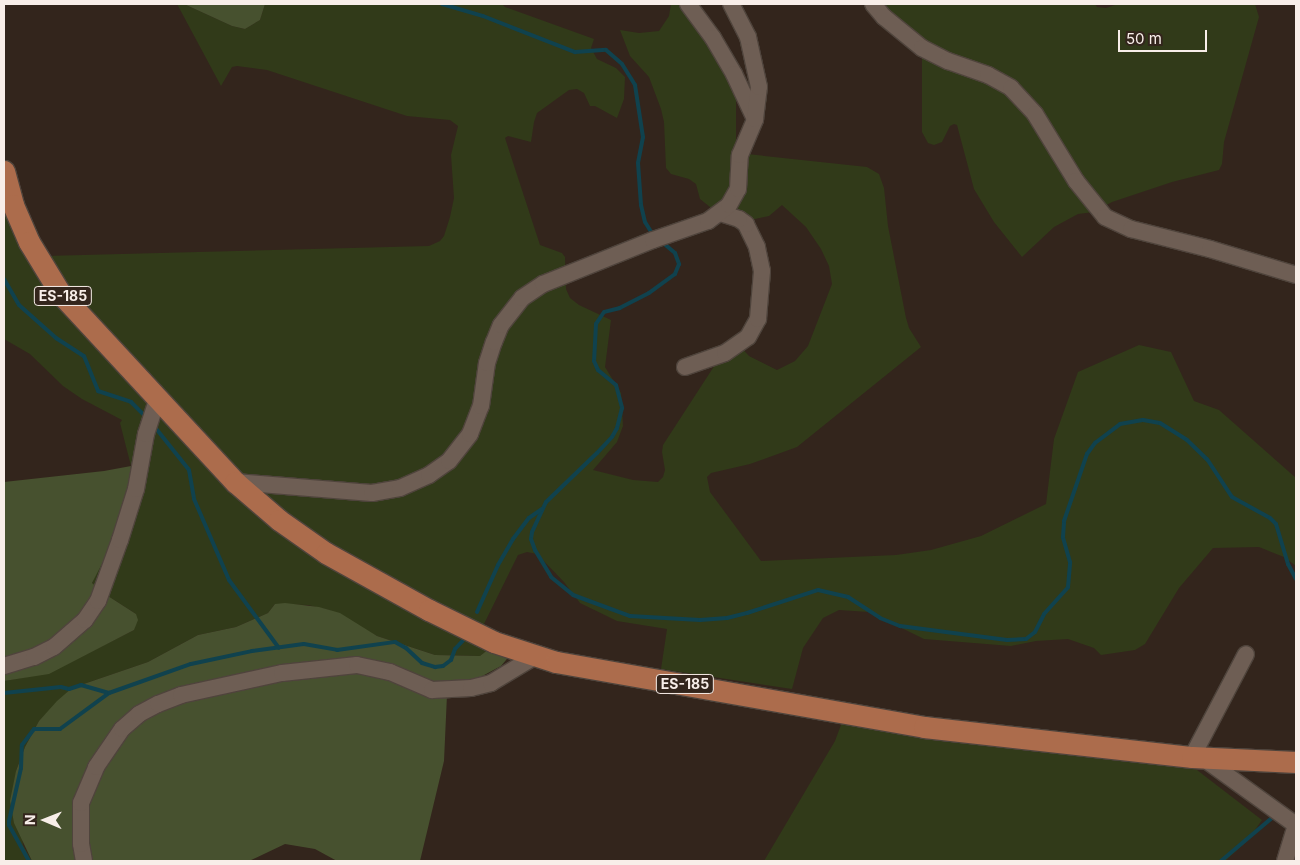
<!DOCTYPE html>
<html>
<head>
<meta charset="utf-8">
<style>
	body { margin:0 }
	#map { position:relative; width:1300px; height:865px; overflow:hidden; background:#33251c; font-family:Inter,sans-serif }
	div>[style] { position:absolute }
	.green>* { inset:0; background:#313a19 }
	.forest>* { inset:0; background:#47512f }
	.stream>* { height:4px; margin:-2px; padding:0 2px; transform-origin:2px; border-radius:2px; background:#10424e }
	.roads { filter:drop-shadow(1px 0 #4f443c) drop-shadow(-1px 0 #4f443c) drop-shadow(0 1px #4f443c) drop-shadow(0 -1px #4f443c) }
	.minor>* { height:16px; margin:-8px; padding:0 8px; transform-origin:8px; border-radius:8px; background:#6e5e54 }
	.major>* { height:21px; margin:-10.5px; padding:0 10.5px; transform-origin:10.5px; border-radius:10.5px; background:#ac6c4c }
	span { translate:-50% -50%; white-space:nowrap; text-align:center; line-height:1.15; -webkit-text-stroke:5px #33251c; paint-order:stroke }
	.shield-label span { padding:1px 4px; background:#33251c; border:1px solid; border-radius:4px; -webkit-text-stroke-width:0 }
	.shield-label { font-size:14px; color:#f8eee9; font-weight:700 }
	.frame { position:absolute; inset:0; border:5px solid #f8eee9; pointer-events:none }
	.north { position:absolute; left:20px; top:795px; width:50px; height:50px; -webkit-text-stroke:4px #33251c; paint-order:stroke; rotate:271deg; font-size:14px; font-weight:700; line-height:20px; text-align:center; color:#f8eee9 }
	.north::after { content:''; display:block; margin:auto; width:18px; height:22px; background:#f8eee9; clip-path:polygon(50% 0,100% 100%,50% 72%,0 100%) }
	.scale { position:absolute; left:1118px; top:30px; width:89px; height:22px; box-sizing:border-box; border:2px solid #f8eee9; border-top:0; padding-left:6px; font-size:15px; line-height:18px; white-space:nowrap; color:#f8eee9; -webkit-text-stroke:4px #33251c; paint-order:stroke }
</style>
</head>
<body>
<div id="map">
	<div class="green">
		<i style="clip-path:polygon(177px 4px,184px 4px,232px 26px,245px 29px,260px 20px,265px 4px,502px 4px,505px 7px,594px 39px,591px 48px,597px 59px,616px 68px,625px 77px,624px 99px,617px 118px,595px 106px,590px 106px,584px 93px,577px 89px,569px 90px,537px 113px,534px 122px,531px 142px,508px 136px,505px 138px,540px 245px,562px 253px,565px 257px,566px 289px,570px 298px,579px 305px,611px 320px,605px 367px,621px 393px,623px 426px,617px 442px,593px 470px,633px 480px,658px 482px,663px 477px,665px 470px,662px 452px,663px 445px,722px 354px,738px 344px,749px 356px,777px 370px,795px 361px,808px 346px,832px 284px,829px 266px,821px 249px,806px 227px,782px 205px,769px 216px,755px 219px,740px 221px,720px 215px,700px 199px,696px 184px,689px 179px,671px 174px,666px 168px,664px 122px,661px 109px,649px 77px,630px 56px,620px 30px,639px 33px,659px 31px,669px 16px,671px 4px,687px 4px,728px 70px,736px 99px,736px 145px,747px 154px,867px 167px,879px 174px,884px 188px,888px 226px,906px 318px,909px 328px,921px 347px,797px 447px,750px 464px,711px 473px,707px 477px,710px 492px,761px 561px,896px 555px,931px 550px,981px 536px,1046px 504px,1054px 439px,1078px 372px,1139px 345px,1171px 352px,1194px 401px,1219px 410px,1296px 478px,1296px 566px,1284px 557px,1259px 547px,1213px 548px,1179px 588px,1145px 644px,1135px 650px,1101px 655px,1094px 648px,1068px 639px,1036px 641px,1011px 646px,924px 639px,869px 612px,839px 610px,823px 618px,803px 648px,792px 689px,661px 669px,667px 629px,617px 621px,580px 603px,564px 582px,537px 554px,527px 552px,518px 555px,483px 626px,354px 562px,260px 497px,69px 291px,45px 256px,429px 246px,440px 241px,444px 236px,450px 217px,454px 198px,451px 155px,458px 126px,450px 120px,407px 116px,267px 70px,237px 66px,232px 67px,221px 86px)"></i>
		<i style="clip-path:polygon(874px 4px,1095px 4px,1097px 7px,1106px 8px,1118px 4px,1255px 4px,1259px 17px,1224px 142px,1222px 164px,1219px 170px,1172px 182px,1112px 202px,1094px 212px,1078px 214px,1054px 227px,1022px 257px,994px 222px,974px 189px,957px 125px,954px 124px,950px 126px,942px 142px,934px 145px,928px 143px,922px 132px,922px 59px,920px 48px)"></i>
		<i style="clip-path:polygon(4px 204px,64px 310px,76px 326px,231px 493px,252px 511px,330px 566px,490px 648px,480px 656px,435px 655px,377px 636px,329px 610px,308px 605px,275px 604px,268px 613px,236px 627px,198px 635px,148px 662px,72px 688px,39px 721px,25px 747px,16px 771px,23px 845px,32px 861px,4px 861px,4px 681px,49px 673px,134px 630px,136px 614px,108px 596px,92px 583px,127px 499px,131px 466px,120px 423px,122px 420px,82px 399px,63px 386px,30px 354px,4px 339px)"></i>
		<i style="clip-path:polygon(845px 714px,1157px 756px,1197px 770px,1262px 820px,1247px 841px,1225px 861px,764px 861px,835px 741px)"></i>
	</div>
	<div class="forest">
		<i style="clip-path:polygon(184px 4px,265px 4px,260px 20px,245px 29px,232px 26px)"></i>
		<i style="clip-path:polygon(131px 466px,127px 499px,109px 550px,92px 583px,108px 596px,136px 614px,138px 620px,134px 630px,49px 674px,4px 681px,4px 482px,104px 471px)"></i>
		<i style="clip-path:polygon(285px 603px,319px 607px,340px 613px,377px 636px,435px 655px,480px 656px,490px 648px,511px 654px,501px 666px,447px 695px,444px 761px,420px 861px,337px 861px,315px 849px,285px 844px,249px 861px,32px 861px,14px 823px,10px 801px,16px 771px,25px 747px,39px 721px,57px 701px,72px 688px,148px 662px,198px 635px,236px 627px,268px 613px,275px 604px)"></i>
	</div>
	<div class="stream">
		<i style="left:442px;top:4px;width:43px;rotate:16.3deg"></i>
		<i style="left:483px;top:16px;width:99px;rotate:21.4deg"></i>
		<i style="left:575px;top:52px;width:31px;rotate:-4deg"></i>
		<i style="left:606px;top:50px;width:21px;rotate:41deg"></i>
		<i style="left:622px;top:64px;width:25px;rotate:58deg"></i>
		<i style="left:635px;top:85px;width:53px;rotate:81.3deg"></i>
		<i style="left:643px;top:137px;width:26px;rotate:101deg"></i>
		<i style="left:638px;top:163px;width:42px;rotate:85.9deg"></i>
		<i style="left:641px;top:205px;width:17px;rotate:77deg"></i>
		<i style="left:645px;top:222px;width:15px;rotate:58deg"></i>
		<i style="left:662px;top:242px;width:17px;rotate:40deg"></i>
		<i style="left:675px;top:253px;width:12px;rotate:70deg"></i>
		<i style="left:679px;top:264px;width:11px;rotate:112deg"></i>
		<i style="left:675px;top:274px;width:32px;rotate:144deg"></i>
		<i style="left:649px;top:293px;width:33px;rotate:153deg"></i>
		<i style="left:620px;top:308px;width:16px;rotate:166deg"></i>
		<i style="left:604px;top:312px;width:14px;rotate:124deg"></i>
		<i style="left:596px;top:324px;width:37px;rotate:93deg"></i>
		<i style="left:594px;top:361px;width:10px;rotate:66deg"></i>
		<i style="left:598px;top:370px;width:23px;rotate:40deg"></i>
		<i style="left:616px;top:385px;width:24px;rotate:75deg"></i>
		<i style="left:622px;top:408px;width:21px;rotate:104deg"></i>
		<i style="left:617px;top:428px;width:10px;rotate:119deg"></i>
		<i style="left:612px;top:437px;width:22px;rotate:133deg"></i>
		<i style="left:597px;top:453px;width:71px;rotate:136.1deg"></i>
		<i style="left:546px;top:502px;width:33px;rotate:115deg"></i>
		<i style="left:532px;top:532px;width:7px;rotate:98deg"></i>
		<i style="left:531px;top:539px;width:12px;rotate:70deg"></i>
		<i style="left:535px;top:550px;width:31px;rotate:59deg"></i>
		<i style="left:551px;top:577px;width:28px;rotate:39deg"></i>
		<i style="left:573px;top:595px;width:61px;rotate:20.2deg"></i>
		<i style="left:630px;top:616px;width:70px;rotate:3.3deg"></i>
		<i style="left:700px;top:620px;width:27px;rotate:-4deg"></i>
		<i style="left:727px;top:618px;width:21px;rotate:-14deg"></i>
		<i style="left:747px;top:613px;width:75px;rotate:-17.9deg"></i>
		<i style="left:818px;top:590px;width:31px;rotate:13deg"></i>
		<i style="left:848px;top:597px;width:38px;rotate:33deg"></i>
		<i style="left:880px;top:618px;width:22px;rotate:22deg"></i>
		<i style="left:900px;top:626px;width:108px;rotate:7.5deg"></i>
		<i style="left:1007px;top:640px;width:19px;rotate:-3deg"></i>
		<i style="left:1026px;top:639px;width:11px;rotate:-38deg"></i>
		<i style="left:1035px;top:632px;width:20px;rotate:-63deg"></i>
		<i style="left:1044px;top:614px;width:36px;rotate:-48deg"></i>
		<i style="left:1068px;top:587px;width:25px;rotate:-85deg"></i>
		<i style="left:1070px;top:562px;width:26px;rotate:-106deg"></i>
		<i style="left:1063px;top:537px;width:16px;rotate:-86deg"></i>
		<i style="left:1064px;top:521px;width:71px;rotate:-71.1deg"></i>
		<i style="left:1087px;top:454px;width:14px;rotate:-54deg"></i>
		<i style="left:1095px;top:443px;width:31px;rotate:-37deg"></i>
		<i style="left:1120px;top:424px;width:23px;rotate:-10deg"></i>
		<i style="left:1143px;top:420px;width:17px;rotate:10deg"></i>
		<i style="left:1160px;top:423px;width:32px;rotate:32deg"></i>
		<i style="left:1187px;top:440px;width:28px;rotate:44deg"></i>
		<i style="left:1207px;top:459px;width:45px;rotate:56.7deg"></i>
		<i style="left:1232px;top:497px;width:43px;rotate:28.9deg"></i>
		<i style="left:1270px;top:518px;width:8px;rotate:45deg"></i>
		<i style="left:1276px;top:524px;width:42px;rotate:73.3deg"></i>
		<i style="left:1288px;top:564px;width:17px;rotate:62deg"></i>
		<i style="left:4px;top:279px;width:30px;rotate:60deg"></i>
		<i style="left:19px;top:305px;width:50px;rotate:41.7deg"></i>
		<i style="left:56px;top:338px;width:33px;rotate:33deg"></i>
		<i style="left:84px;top:356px;width:38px;rotate:68deg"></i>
		<i style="left:98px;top:391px;width:35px;rotate:18deg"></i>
		<i style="left:131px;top:402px;width:21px;rotate:45deg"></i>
		<i style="left:154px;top:426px;width:56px;rotate:51.5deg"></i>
		<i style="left:189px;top:470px;width:29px;rotate:80deg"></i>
		<i style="left:194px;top:499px;width:88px;rotate:66.6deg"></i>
		<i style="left:229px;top:580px;width:84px;rotate:53.7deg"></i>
		<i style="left:477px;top:612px;width:51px;rotate:-65.9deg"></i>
		<i style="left:498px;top:565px;width:30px;rotate:-60deg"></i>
		<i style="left:513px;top:539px;width:26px;rotate:-53deg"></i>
		<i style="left:529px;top:518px;width:16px;rotate:-35deg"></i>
		<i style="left:4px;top:693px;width:57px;rotate:-6deg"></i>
		<i style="left:61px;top:687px;width:8px;rotate:14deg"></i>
		<i style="left:69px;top:689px;width:13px;rotate:-18deg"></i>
		<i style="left:81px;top:685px;width:29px;rotate:16deg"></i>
		<i style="left:29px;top:861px;width:41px;rotate:-119.1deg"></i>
		<i style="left:9px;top:825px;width:4px;rotate:-90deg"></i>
		<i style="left:9px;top:821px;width:54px;rotate:-77.2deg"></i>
		<i style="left:21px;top:768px;width:23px;rotate:-88deg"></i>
		<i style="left:22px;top:745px;width:20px;rotate:-53deg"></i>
		<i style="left:34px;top:729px;width:26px"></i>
		<i style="left:60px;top:729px;width:61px;rotate:-36.3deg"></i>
		<i style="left:109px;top:693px;width:87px;rotate:-19.5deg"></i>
		<i style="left:191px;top:664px;width:62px;rotate:-12deg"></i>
		<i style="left:252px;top:651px;width:52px;rotate:-7.7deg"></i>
		<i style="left:304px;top:644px;width:34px;rotate:10deg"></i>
		<i style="left:337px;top:650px;width:59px;rotate:-7.9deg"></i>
		<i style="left:395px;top:642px;width:13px;rotate:29deg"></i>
		<i style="left:406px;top:648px;width:22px;rotate:43deg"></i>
		<i style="left:422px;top:663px;width:14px;rotate:17deg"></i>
		<i style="left:435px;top:667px;width:8px;rotate:-7deg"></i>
		<i style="left:443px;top:666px;width:10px;rotate:-37deg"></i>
		<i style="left:451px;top:660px;width:12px;rotate:-70deg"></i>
		<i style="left:455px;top:649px;width:18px;rotate:-47deg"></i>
		<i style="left:1221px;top:861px;width:68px;rotate:-40.2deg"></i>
	</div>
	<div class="roads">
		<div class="minor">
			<i style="left:688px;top:4px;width:42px;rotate:53.7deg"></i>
			<i style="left:713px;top:38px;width:42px;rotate:59.7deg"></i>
			<i style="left:734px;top:74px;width:50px;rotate:65deg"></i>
			<i style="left:873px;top:4px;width:17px;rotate:50deg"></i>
			<i style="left:884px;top:17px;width:49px;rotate:39.2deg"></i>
			<i style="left:922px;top:48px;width:29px;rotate:27deg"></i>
			<i style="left:948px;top:61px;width:42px;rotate:19.3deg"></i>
			<i style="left:988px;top:75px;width:26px;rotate:29deg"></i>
			<i style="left:1011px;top:88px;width:35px;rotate:47deg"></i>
			<i style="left:1035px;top:114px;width:79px;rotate:58.5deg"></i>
			<i style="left:1076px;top:181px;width:46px;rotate:51.1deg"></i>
			<i style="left:1105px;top:217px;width:29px;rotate:25deg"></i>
			<i style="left:1131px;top:229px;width:81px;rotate:14.2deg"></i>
			<i style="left:1210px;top:249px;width:90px;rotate:16.8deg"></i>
			<i style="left:685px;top:367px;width:42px;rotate:-19.3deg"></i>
			<i style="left:725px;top:353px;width:28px;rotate:-35deg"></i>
			<i style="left:748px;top:337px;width:21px;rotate:-61deg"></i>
			<i style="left:758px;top:319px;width:48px;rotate:-85.2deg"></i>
			<i style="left:762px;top:271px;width:25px;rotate:-102deg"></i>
			<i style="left:757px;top:247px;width:25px;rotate:-116deg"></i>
			<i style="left:746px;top:224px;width:9px;rotate:-144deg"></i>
			<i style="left:739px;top:219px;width:20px;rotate:-162deg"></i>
			<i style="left:235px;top:482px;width:137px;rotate:4.6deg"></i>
			<i style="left:372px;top:493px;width:28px;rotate:-10deg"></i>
			<i style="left:400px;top:488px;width:32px;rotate:-24deg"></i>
			<i style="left:429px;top:475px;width:24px;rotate:-35deg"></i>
			<i style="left:449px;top:461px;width:34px;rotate:-52deg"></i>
			<i style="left:470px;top:434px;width:30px;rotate:-69deg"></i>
			<i style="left:481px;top:406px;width:43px;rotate:-82.1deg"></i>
			<i style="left:487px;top:363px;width:22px;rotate:-72deg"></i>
			<i style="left:494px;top:342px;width:18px;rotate:-68deg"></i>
			<i style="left:501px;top:325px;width:34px;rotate:-52deg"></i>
			<i style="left:522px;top:298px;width:25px;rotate:-34deg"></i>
			<i style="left:543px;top:284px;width:118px;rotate:-21.8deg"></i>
			<i style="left:653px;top:240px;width:58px;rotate:-19.1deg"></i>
			<i style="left:708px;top:221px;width:26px;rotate:-37deg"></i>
			<i style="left:729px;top:205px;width:18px;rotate:-61deg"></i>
			<i style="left:738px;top:189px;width:34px;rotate:-87deg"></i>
			<i style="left:740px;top:155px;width:39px;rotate:-67deg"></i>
			<i style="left:755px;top:119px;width:32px;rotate:-83deg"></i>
			<i style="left:759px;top:87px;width:51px;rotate:-102.4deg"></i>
			<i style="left:748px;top:37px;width:37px;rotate:-117deg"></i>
			<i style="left:4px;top:666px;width:31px;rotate:-17deg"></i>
			<i style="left:34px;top:657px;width:22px;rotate:-27deg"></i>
			<i style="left:54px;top:647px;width:41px;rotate:-41.1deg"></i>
			<i style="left:85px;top:620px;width:23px;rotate:-56deg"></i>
			<i style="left:98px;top:601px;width:65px;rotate:-70.2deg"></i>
			<i style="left:120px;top:540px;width:53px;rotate:-72.6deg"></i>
			<i style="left:136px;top:489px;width:56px;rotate:-79.7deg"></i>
			<i style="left:146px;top:434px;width:39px;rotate:-72deg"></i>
			<i style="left:1192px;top:757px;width:116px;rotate:-62.3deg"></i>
			<i style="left:1203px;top:758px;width:115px;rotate:35.8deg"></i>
			<i style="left:84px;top:861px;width:17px;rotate:-100deg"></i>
			<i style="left:81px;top:844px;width:41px;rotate:-90deg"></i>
			<i style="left:81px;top:803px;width:39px;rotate:-67deg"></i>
			<i style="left:96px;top:767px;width:46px;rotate:-55.6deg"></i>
			<i style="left:122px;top:729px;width:23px;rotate:-41deg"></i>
			<i style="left:139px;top:714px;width:21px;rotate:-28deg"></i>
			<i style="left:158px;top:704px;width:25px;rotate:-21deg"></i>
			<i style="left:181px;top:695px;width:103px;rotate:-12.3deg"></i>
			<i style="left:282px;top:673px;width:75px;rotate:-6.1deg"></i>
			<i style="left:357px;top:665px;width:34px;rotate:12deg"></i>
			<i style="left:390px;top:672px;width:46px;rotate:23.2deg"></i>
			<i style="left:432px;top:690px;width:39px;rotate:-3deg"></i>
			<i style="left:471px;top:688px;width:21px;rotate:-14deg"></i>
			<i style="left:491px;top:683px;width:50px;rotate:-31.2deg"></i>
			<i style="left:1285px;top:861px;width:38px;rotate:-73deg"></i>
		</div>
		<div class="major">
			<i style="left:4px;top:171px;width:35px;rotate:75deg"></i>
			<i style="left:13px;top:205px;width:40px;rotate:66.6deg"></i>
			<i style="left:29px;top:242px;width:60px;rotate:58.7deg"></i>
			<i style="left:60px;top:293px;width:258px;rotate:47.2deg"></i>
			<i style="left:235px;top:482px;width:58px;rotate:40.8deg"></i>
			<i style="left:279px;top:520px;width:57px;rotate:35.1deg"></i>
			<i style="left:326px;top:553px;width:118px;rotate:29deg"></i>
			<i style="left:429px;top:610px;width:72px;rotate:26.2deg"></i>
			<i style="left:494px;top:642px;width:65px;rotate:17.9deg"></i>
			<i style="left:556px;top:662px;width:374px;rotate:10deg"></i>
			<i style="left:924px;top:727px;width:270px;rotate:6.4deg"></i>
			<i style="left:1192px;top:757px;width:104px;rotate:2.8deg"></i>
		</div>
	</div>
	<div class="shield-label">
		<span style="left:63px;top:296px">ES-185</span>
		<span style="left:685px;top:684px">ES-185</span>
	</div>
	<div class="frame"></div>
	<div class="north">N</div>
	<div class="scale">50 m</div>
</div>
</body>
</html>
